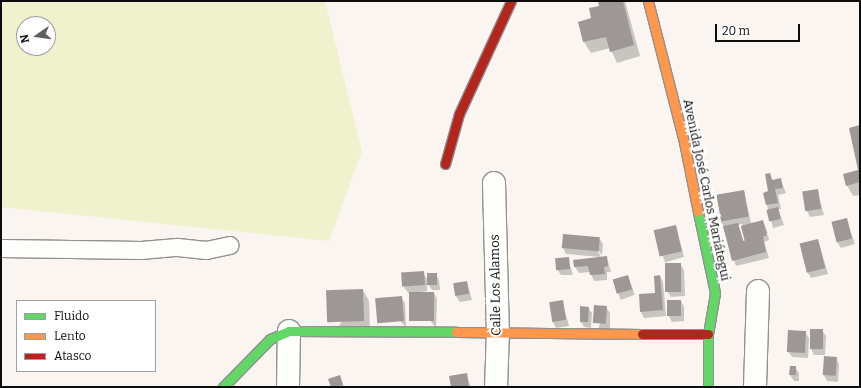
<!DOCTYPE html>
<html>
<head>
<meta charset="utf-8">
<style>
	body { margin:0 }
	#map { position:relative; width:861px; height:388px; overflow:hidden; background:#faf5f0; font-family:Bitter,serif }
	div>[style] { position:absolute }
	.green>* { inset:0; background:#f0f1cd }
	.shadow>* { inset:0; background:#0003; transform-origin:0 0 }
	.building>* { inset:0; background:#9d9896; transform-origin:0 0 }
	.roads { filter:drop-shadow(1px 0 #93918f) drop-shadow(-1px 0 #93918f) drop-shadow(0 1px #93918f) drop-shadow(0 -1px #93918f) }
	.lane>* { height:17px; margin:-8.5px; padding:0 8.5px; transform-origin:8.5px; border-radius:8.5px; background:#fefefd }
	.street>* { height:22px; margin:-11px; padding:0 11px; transform-origin:11px; border-radius:11px; background:#fefefd }
	.fast>* { height:9px; margin:-4.5px; padding:0 4.5px; transform-origin:4.5px; border-radius:4.5px; background:#63d668 }
	.slow>* { height:9px; margin:-4.5px; padding:0 4.5px; transform-origin:4.5px; border-radius:4.5px; background:#ff974d }
	.jam>* { height:9px; margin:-4.5px; padding:0 4.5px; transform-origin:4.5px; border-radius:4.5px; background:#b3261e }
	span { translate:-50% -50%; white-space:nowrap; text-align:center; line-height:1.15; -webkit-text-stroke:4px #fff; paint-order:stroke }
	.street-label { font-size:13px; color:#0c0c0c }
	.frame { position:absolute; inset:0; border:2px solid #0c0c0c; pointer-events:none }
	.legend { position:absolute; left:16px; top:300px; width:140px; height:72px; box-sizing:border-box; background:#fff; border:1px solid #9e9e9e; margin:0; padding:5px 7px; list-style:none; font-size:12px; color:#0c0c0c }
	.legend li { display:flex; align-items:center; gap:8px; height:20px }
	.legend b { width:20px; border:1px solid #9e9e9e }
	.north { position:absolute; left:16px; top:16px; width:40px; height:40px; box-sizing:border-box; background:#fff; border:1px solid #9e9e9e; border-radius:50%; rotate:257deg; font-size:11px; font-weight:700; line-height:16px; text-align:center; color:#0c0c0c }
	.north::after { content:''; display:block; margin:auto; width:14px; height:18px; background:#5f5e5c; clip-path:polygon(50% 0,100% 100%,50% 72%,0 100%) }
	.scale { position:absolute; left:715px; top:24px; width:85px; height:18px; box-sizing:border-box; border:2px solid #0c0c0c; border-top:0; padding-left:5px; font-size:12px; line-height:14px; white-space:nowrap; color:#0c0c0c; -webkit-text-stroke:3px #fff; paint-order:stroke }
</style>
</head>
<body>
<div id="map">
	<div class="green">
		<i style="clip-path:polygon(evenodd,1px 1px,325px 1px,362px 151px,329px 241px,1px 207px,1px 1px,24px 24px,48px 24px,48px 48px,24px 48px,24px 24px)"></i>
	</div>
	<div class="shadow">
		<i style="clip-path:polygon(599px 1px,625px 1px,640px 56px,617px 63px,610px 48px,591px 53px,584px 42px,579px 22px,592px 19px,601px 6px)"></i>
		<i style="clip-path:polygon(860px 126px,860px 195px,853px 196px,847px 185px,860px 171px)"></i>
		<i style="clip-path:polygon(770px 174px,773px 181px,780px 179px,786px 193px,778px 195px,781px 209px,778px 209px,784px 225px,773px 228px,764px 193px,769px 192px)"></i>
		<i style="clip-path:polygon(817px 190px,824px 215px,810px 217px,807px 211px)"></i>
		<i style="clip-path:polygon(744px 191px,751px 223px,763px 221px,768px 233px,745px 240px,742px 224px,738px 225px,744px 242px,768px 235px,769px 240px,764px 242px,769px 258px,736px 266px,721px 221px)"></i>
		<i style="clip-path:polygon(846px 219px,855px 244px,841px 248px,837px 242px)"></i>
		<i style="left:675px;top:227px;width:31px;height:20px;rotate:73deg"></i>
		<i style="clip-path:polygon(599px 238px,603px 244px,602px 255px,596px 248px,601px 257px,566px 254px,563px 248px)"></i>
		<i style="clip-path:polygon(818px 240px,828px 274px,811px 278px,808px 273px)"></i>
		<i style="clip-path:polygon(568px 258px,573px 275px,561px 275px,557px 269px)"></i>
		<i style="clip-path:polygon(607px 258px,611px 272px,607px 272px,607px 280px,594px 281px,590px 272px,579px 273px,575px 267px,575px 261px)"></i>
		<i style="clip-path:polygon(680px 264px,684px 270px,685px 296px,671px 297px,667px 291px)"></i>
		<i style="clip-path:polygon(423px 272px,428px 281px,436px 274px,439px 280px,440px 290px,432px 290px,427px 282px,427px 291px,421px 291px,434px 293px,437px 299px,436px 328px,403px 286px)"></i>
		<i style="left:628px;top:276px;width:20px;height:15px;rotate:70deg"></i>
		<i style="clip-path:polygon(660px 276px,663px 282px,666px 316px,644px 318px,641px 312px,657px 294px)"></i>
		<i style="clip-path:polygon(467px 282px,472px 300px,460px 302px,456px 296px)"></i>
		<i style="clip-path:polygon(363px 290px,369px 301px,370px 332px,334px 333px)"></i>
		<i style="clip-path:polygon(401px 297px,405px 303px,406px 327px,377px 298px)"></i>
		<i style="clip-path:polygon(562px 301px,569px 326px,556px 328px,553px 322px)"></i>
		<i style="clip-path:polygon(668px 301px,681px 301px,684px 307px,684px 321px,672px 322px,669px 316px)"></i>
		<i style="clip-path:polygon(606px 307px,610px 313px,610px 329px,598px 329px)"></i>
		<i style="clip-path:polygon(588px 308px,592px 313px,591px 328px,584px 327px,581px 322px)"></i>
		<i style="clip-path:polygon(822px 330px,826px 336px,825px 355px,814px 355px,811px 349px)"></i>
		<i style="clip-path:polygon(805px 332px,809px 338px,808px 358px,792px 357px,788px 351px)"></i>
		<i style="clip-path:polygon(836px 358px,839px 364px,838px 382px,827px 381px,824px 375px)"></i>
		<i style="clip-path:polygon(795px 367px,799px 373px,799px 381px,794px 381px,790px 375px)"></i>
		<i style="clip-path:polygon(466px 374px,471px 387px,452px 387px)"></i>
		<i style="clip-path:polygon(340px 376px,344px 387px,332px 387px,330px 379px)"></i>
	</div>
	<div class="building">
		<i style="clip-path:polygon(598px 1px,623px 1px,634px 45px,610px 52px,606px 37px,583px 42px,578px 22px,591px 18px,589px 8px,599px 6px)"></i>
		<i style="clip-path:polygon(860px 125px,860px 182px,846px 186px,843px 174px,858px 170px,849px 128px)"></i>
		<i style="clip-path:polygon(770px 173px,772px 180px,781px 178px,783px 188px,775px 189px,778px 203px,766px 205px,763px 193px,768px 191px,765px 174px)"></i>
		<i style="left:818px;top:189px;width:20px;height:16px;rotate:81deg"></i>
		<i style="left:744px;top:190px;width:27px;height:28px;rotate:80deg"></i>
		<i style="left:778px;top:207px;width:12px;height:12px;rotate:76deg"></i>
		<i style="left:847px;top:218px;width:21px;height:16px;rotate:76deg"></i>
		<i style="left:763px;top:220px;width:16px;height:23px;rotate:75deg"></i>
		<i style="clip-path:polygon(738px 223px,743px 241px,763px 236px,766px 252px,732px 261px,723px 226px)"></i>
		<i style="left:676px;top:225px;width:27px;height:23px;rotate:77deg"></i>
		<i style="left:563px;top:234px;width:37px;height:14px;rotate:5deg"></i>
		<i style="left:818px;top:239px;width:30px;height:19px;rotate:76deg"></i>
		<i style="clip-path:polygon(607px 256px,608px 266px,604px 267px,605px 274px,590px 275px,588px 266px,574px 267px,573px 260px)"></i>
		<i style="left:569px;top:257px;width:12px;height:14px;rotate:85deg"></i>
		<i style="left:665px;top:263px;width:16px;height:29px"></i>
		<i style="left:424px;top:271px;width:14px;height:23px;rotate:86deg"></i>
		<i style="left:427px;top:273px;width:10px;height:12px"></i>
		<i style="left:628px;top:275px;width:15px;height:16px;rotate:74deg"></i>
		<i style="clip-path:polygon(660px 275px,663px 310px,640px 312px,639px 294px,655px 293px,654px 276px)"></i>
		<i style="left:467px;top:281px;width:13px;height:14px;rotate:81deg"></i>
		<i style="left:363px;top:289px;width:32px;height:37px;rotate:88deg"></i>
		<i style="left:409px;top:292px;width:25px;height:29px"></i>
		<i style="left:402px;top:296px;width:25px;height:27px;rotate:85deg"></i>
		<i style="left:563px;top:300px;width:20px;height:14px;rotate:81deg"></i>
		<i style="left:667px;top:300px;width:14px;height:16px"></i>
		<i style="left:594px;top:305px;width:13px;height:18px;rotate:4deg"></i>
		<i style="clip-path:polygon(580px 306px,589px 307px,588px 322px,580px 322px)"></i>
		<i style="left:810px;top:329px;width:13px;height:20px"></i>
		<i style="left:788px;top:330px;width:18px;height:22px;rotate:3deg"></i>
		<i style="left:824px;top:356px;width:13px;height:19px;rotate:4deg"></i>
		<i style="clip-path:polygon(790px 366px,796px 366px,796px 375px,789px 375px)"></i>
		<i style="clip-path:polygon(467px 373px,469px 387px,451px 387px,449px 376px)"></i>
		<i style="clip-path:polygon(340px 375px,343px 385px,331px 387px,328px 379px)"></i>
	</div>
	<div class="roads">
		<div class="lane">
			<i style="left:1px;top:248px;width:140px;rotate:0.8deg"></i>
			<i style="left:141px;top:250px;width:36px;rotate:-5deg"></i>
			<i style="left:177px;top:247px;width:29px;rotate:6deg"></i>
			<i style="left:206px;top:250px;width:24px;rotate:-12deg"></i>
		</div>
		<div class="street">
			<i style="left:494px;top:183px;width:148px;rotate:88.5deg"></i>
			<i style="left:498px;top:331px;width:56px;rotate:92deg"></i>
			<i style="left:288px;top:387px;width:56px;rotate:-89deg"></i>
			<i style="left:755px;top:387px;width:96px;rotate:-88.2deg"></i>
		</div>
		<div class="fast">
			<i style="left:698px;top:212px;width:83px;rotate:78.1deg"></i>
			<i style="left:715px;top:293px;width:42px;rotate:99.7deg"></i>
			<i style="left:708px;top:334px;width:53px;rotate:90deg"></i>
			<i style="left:223px;top:387px;width:67px;rotate:-45.6deg"></i>
			<i style="left:270px;top:339px;width:21px;rotate:-23deg"></i>
			<i style="left:289px;top:331px;width:167px;rotate:0.3deg"></i>
		</div>
		<div class="slow">
			<i style="left:648px;top:1px;width:146px;rotate:75.7deg"></i>
			<i style="left:684px;top:142px;width:71px;rotate:78.7deg"></i>
			<i style="left:456px;top:332px;width:186px;rotate:0.6deg"></i>
		</div>
		<div class="jam">
			<i style="left:445px;top:164px;width:52px;rotate:-74.4deg"></i>
			<i style="left:459px;top:114px;width:124px;rotate:-65.3deg"></i>
			<i style="left:642px;top:334px;width:66px"></i>
		</div>
	</div>
	<div class="street-label">
		<span style="left:706px;top:190px;rotate:78deg">Avenida José Carlos Mariátegui</span>
		<span style="left:496px;top:285px;rotate:-91deg">Calle Los Alamos</span>
	</div>
	<div class="frame"></div>
	<ul class="legend">
	<li><b style="height:5px;background:#63d668"></b>Fluido</li>
	<li><b style="height:5px;background:#ff974d"></b>Lento</li>
	<li><b style="height:5px;background:#b3261e"></b>Atasco</li>
	</ul>
	<div class="north">N</div>
	<div class="scale">20 m</div>
</div>
</body>
</html>
